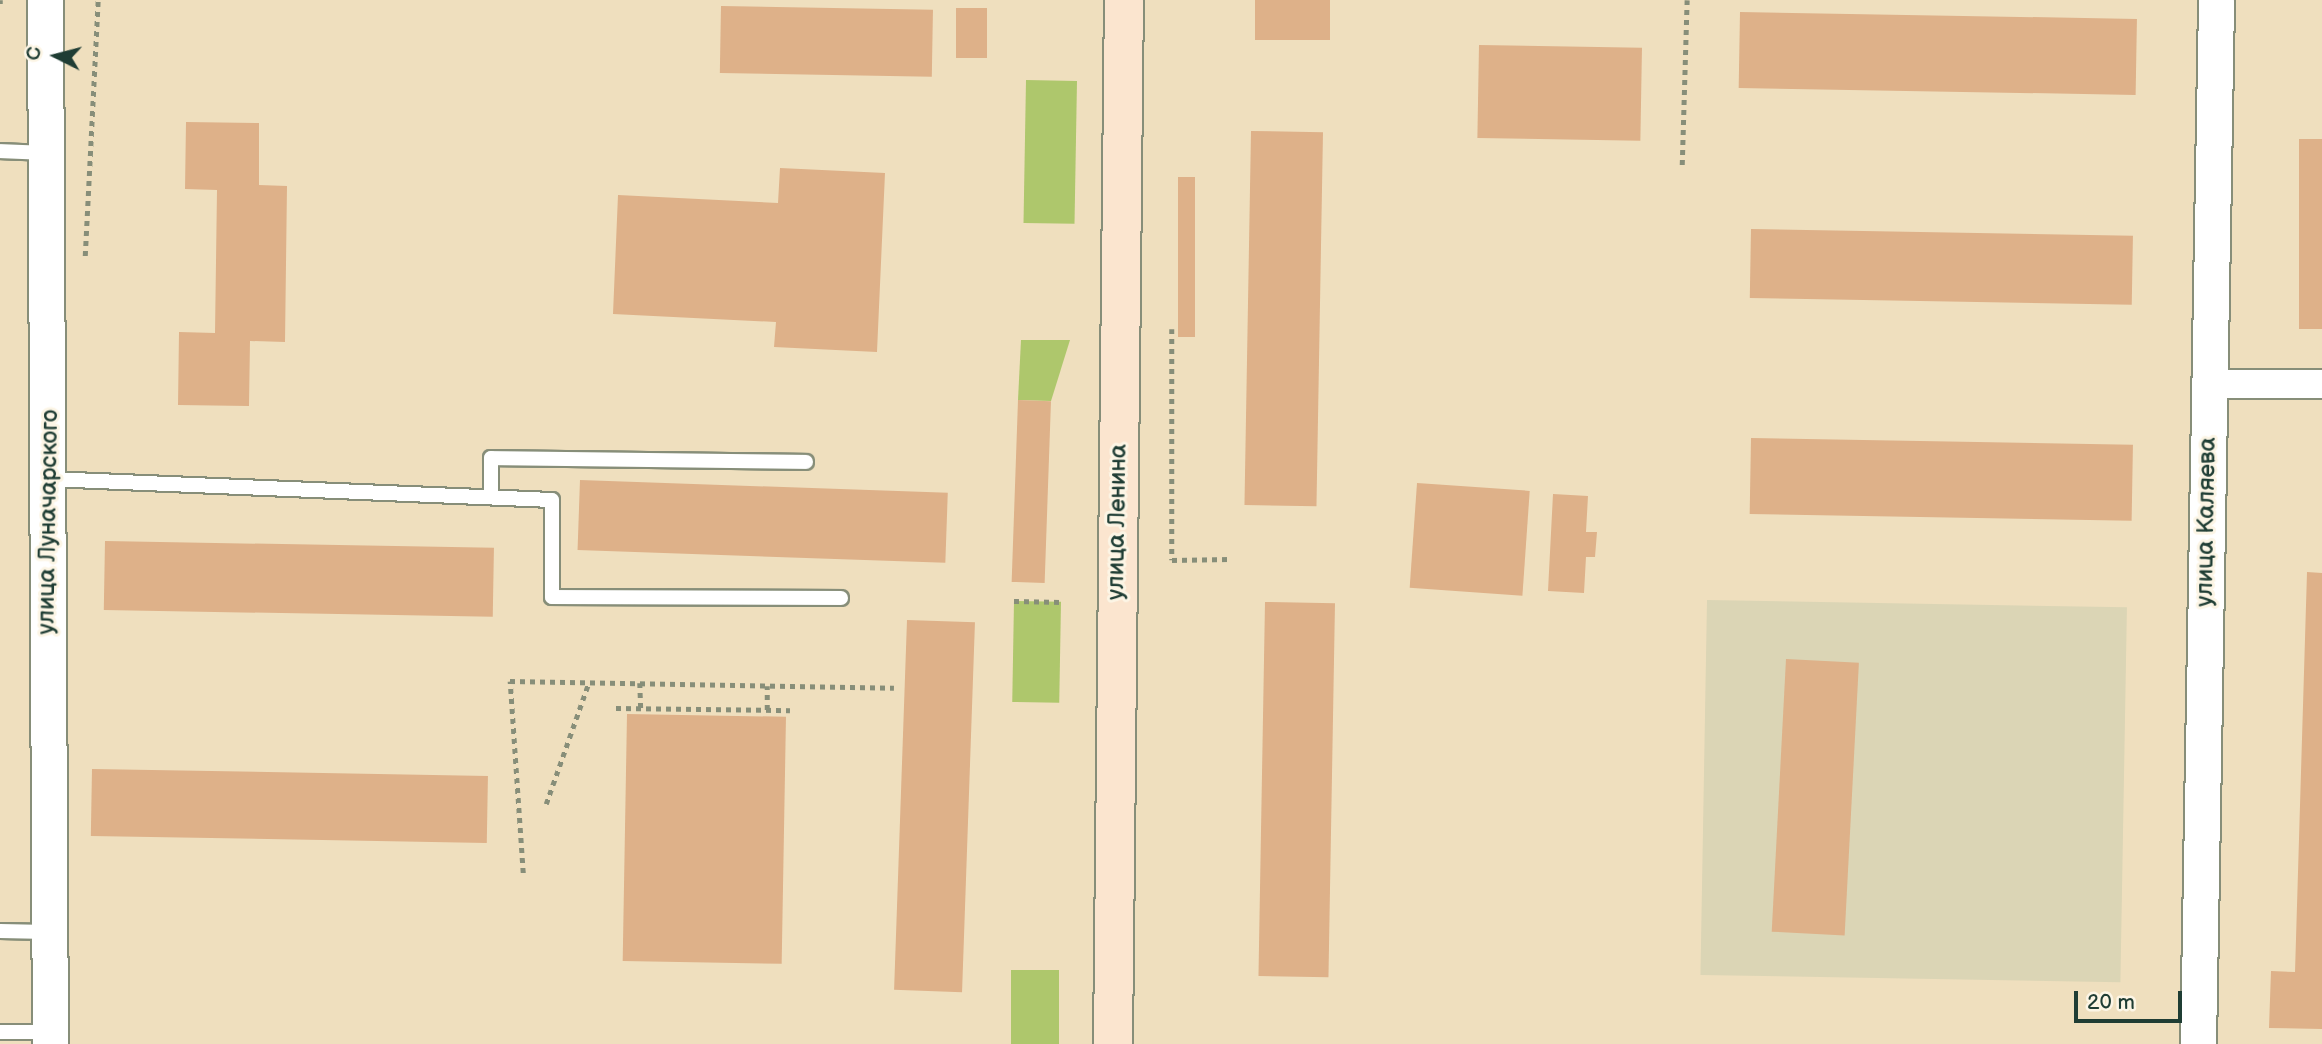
<!DOCTYPE html>
<html>
<head>
<meta charset="utf-8">
<style>
	body { margin:0 }
	#map { position:relative; width:2322px; height:1044px; overflow:hidden; background:#efdfbe; font-family:"Balsamiq Sans",sans-serif }
	div>[style] { position:absolute }
	.built>* { inset:0; background:#dbd5b5; transform-origin:0 0 }
	.green>* { inset:0; background:#aec76c; transform-origin:0 0 }
	.building>* { inset:0; background:#deb189; transform-origin:0 0 }
	.path>* { height:4.5px; margin-top:-2.25px; transform-origin:0; background:repeating-linear-gradient(90deg,#878e79 0 5px,transparent 0 10px) }
	.roads { filter:drop-shadow(2px 0 #878e79) drop-shadow(-2px 0 #878e79) drop-shadow(0 2px #878e79) drop-shadow(0 -2px #878e79) }
	.service>* { height:14px; margin:-7px; padding:0 7px; transform-origin:7px; border-radius:7px; background:#fff }
	.minor>* { height:28px; margin:-14px; padding:0 14px; transform-origin:14px; border-radius:14px; background:#fff }
	.tertiary>* { height:35px; margin:-17.5px; padding:0 17.5px; transform-origin:17.5px; border-radius:17.5px; background:#fff }
	.secondary>* { height:38px; margin:-19px; padding:0 19px; transform-origin:19px; border-radius:19px; background:#fbe5cf }
	span { translate:-50% -50%; white-space:nowrap; text-align:center; line-height:1.15; -webkit-text-stroke:6px #fcf5e5; paint-order:stroke }
	.street-label { font-size:24px; color:#1f3d34 }
	.north { position:absolute; left:21px; top:21px; width:70px; height:70px; -webkit-text-stroke:5px #fcf5e5; paint-order:stroke; rotate:276deg; font-size:19px; font-weight:700; line-height:28px; text-align:center; color:#1f3d34 }
	.north::after { content:''; display:block; margin:auto; width:24px; height:32px; background:#1f3d34; clip-path:polygon(50% 0,100% 100%,50% 72%,0 100%) }
	.scale { position:absolute; left:2074px; top:991px; width:108px; height:32px; box-sizing:border-box; border:4px solid #1f3d34; border-top:0; padding-left:9px; font-size:21px; line-height:24px; white-space:nowrap; color:#1f3d34; -webkit-text-stroke:5px #fcf5e5; paint-order:stroke }
</style>
</head>
<body>
<div id="map">
	<div class="built">
		<i style="left:1707px;top:600px;width:420px;height:375px;rotate:1deg"></i>
	</div>
	<div class="green">
		<i style="left:1026px;top:80px;width:51px;height:143px;rotate:1deg"></i>
		<i style="clip-path:polygon(1021px 340px,1070px 340px,1051px 401px,1018px 400px)"></i>
		<i style="left:1014px;top:601px;width:47px;height:101px;rotate:1deg"></i>
		<i style="left:1059px;top:970px;width:74px;height:48px;rotate:90deg"></i>
	</div>
	<div class="building">
		<i style="left:1255px;top:0;width:75px;height:40px"></i>
		<i style="left:721px;top:6px;width:212px;height:67px;rotate:1deg"></i>
		<i style="left:956px;top:8px;width:31px;height:50px"></i>
		<i style="left:1740px;top:12px;width:397px;height:76px;rotate:1deg"></i>
		<i style="left:1479px;top:45px;width:163px;height:93px;rotate:1deg"></i>
		<i style="clip-path:polygon(186px 122px,259px 123px,259px 185px,287px 186px,285px 342px,250px 341px,249px 406px,178px 405px,179px 332px,215px 333px,217px 190px,185px 189px)"></i>
		<i style="left:1251px;top:131px;width:72px;height:374px;rotate:1deg"></i>
		<i style="left:2299px;top:139px;width:23px;height:190px"></i>
		<i style="clip-path:polygon(780px 168px,885px 173px,877px 352px,774px 347px,776px 322px,613px 314px,618px 195px,778px 203px)"></i>
		<i style="left:1178px;top:177px;width:17px;height:160px"></i>
		<i style="left:1751px;top:229px;width:382px;height:69px;rotate:1deg"></i>
		<i style="left:1018px;top:400px;width:33px;height:182px;rotate:2deg"></i>
		<i style="left:1751px;top:438px;width:382px;height:76px;rotate:1deg"></i>
		<i style="left:580px;top:480px;width:368px;height:70px;rotate:2deg"></i>
		<i style="left:1417px;top:483px;width:113px;height:105px;rotate:4deg"></i>
		<i style="clip-path:polygon(1553px 494px,1588px 496px,1586px 532px,1597px 532px,1595px 557px,1586px 557px,1584px 593px,1548px 591px)"></i>
		<i style="left:105px;top:541px;width:389px;height:69px;rotate:1deg"></i>
		<i style="clip-path:polygon(2307px 572px,2322px 573px,2322px 1029px,2269px 1028px,2271px 971px,2295px 972px)"></i>
		<i style="left:1265px;top:602px;width:70px;height:374px;rotate:1deg"></i>
		<i style="left:907px;top:620px;width:68px;height:370px;rotate:2deg"></i>
		<i style="left:1786px;top:659px;width:73px;height:273px;rotate:3deg"></i>
		<i style="left:627px;top:714px;width:159px;height:247px;rotate:1deg"></i>
		<i style="left:92px;top:769px;width:396px;height:67px;rotate:1deg"></i>
	</div>
	<div class="path">
		<i style="left:0;top:4px;width:4px;rotate:-90deg"></i>
		<i style="left:1682px;top:165px;width:165px;rotate:-88.3deg"></i>
		<i style="left:85px;top:256px;width:256px;rotate:-87.1deg"></i>
		<i style="left:1172px;top:329px;width:231px;rotate:90deg"></i>
		<i style="left:1172px;top:560px;width:58px;rotate:-1deg"></i>
		<i style="left:1014px;top:601px;width:47px;rotate:1.2deg"></i>
		<i style="left:640px;top:683px;width:26px;rotate:88deg"></i>
		<i style="left:616px;top:708px;width:174px;rotate:0.7deg"></i>
		<i style="left:767px;top:710px;width:24px;rotate:-90deg"></i>
		<i style="left:546px;top:804px;width:129px;rotate:-70.6deg"></i>
		<i style="left:523px;top:873px;width:192px;rotate:-93.9deg"></i>
		<i style="left:510px;top:681px;width:384px;rotate:1deg"></i>
	</div>
	<div class="roads">
		<div class="service">
			<i style="left:0;top:151px;width:46px;rotate:2.5deg"></i>
			<i style="left:49px;top:479px;width:503px;rotate:2.39deg"></i>
			<i style="left:552px;top:500px;width:97px;rotate:90deg"></i>
			<i style="left:552px;top:597px;width:289px;rotate:0.2deg"></i>
			<i style="left:491px;top:497px;width:39px;rotate:-90deg"></i>
			<i style="left:491px;top:458px;width:315px;rotate:0.7deg"></i>
			<i style="left:0;top:931px;width:48px;rotate:1.2deg"></i>
			<i style="left:0;top:1032px;width:50px"></i>
		</div>
		<div class="minor">
			<i style="left:2209px;top:384px;width:113px"></i>
		</div>
		<div class="tertiary">
			<i style="left:45px;top:0;width:1044px;rotate:89.73deg"></i>
			<i style="left:2198px;top:1044px;width:1044px;rotate:-89.01deg"></i>
		</div>
		<div class="secondary">
			<i style="left:1113px;top:1044px;width:1044px;rotate:-89.4deg"></i>
		</div>
	</div>
	<div class="street-label">
		<span style="left:48px;top:522px;rotate:-89deg">улица Луначарского</span>
		<span style="left:1117px;top:522px;rotate:-89deg">улица Ленина</span>
		<span style="left:2206px;top:522px;rotate:-89deg">улица Каляева</span>
	</div>
	<div class="north">С</div>
	<div class="scale">20 m</div>
</div>
</body>
</html>
